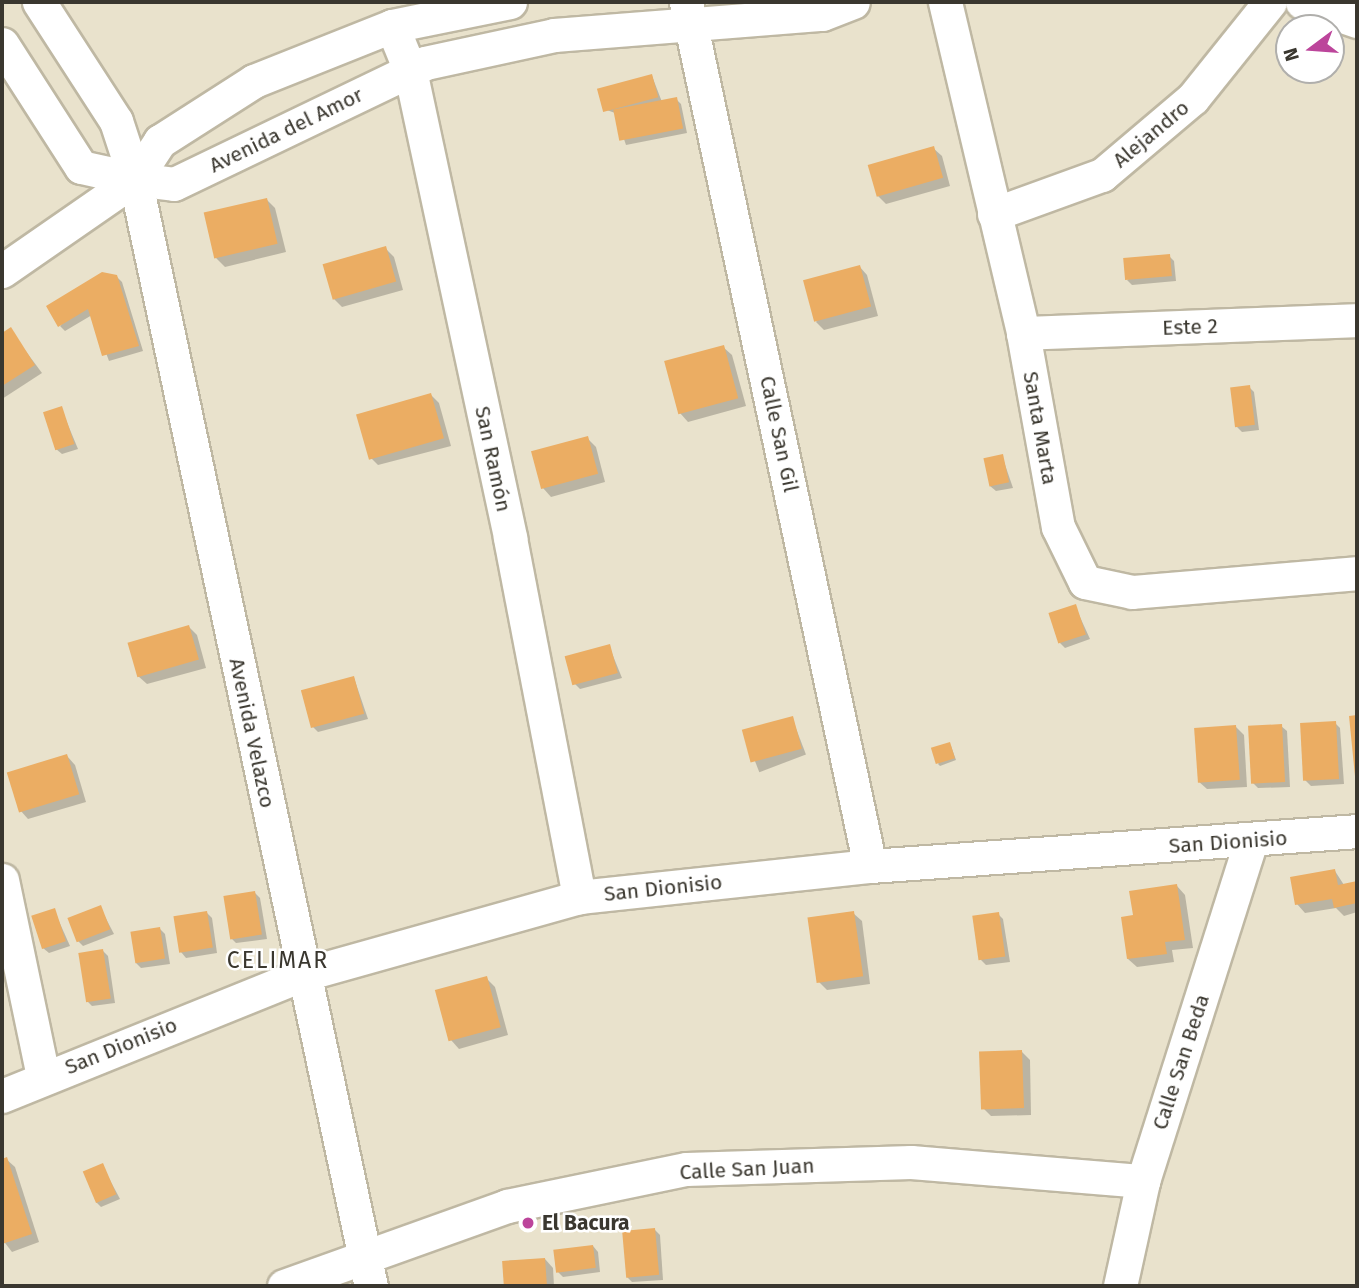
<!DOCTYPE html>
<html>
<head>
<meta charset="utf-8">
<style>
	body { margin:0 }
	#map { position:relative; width:1359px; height:1288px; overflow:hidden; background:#e9e2cc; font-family:"Fira Sans",sans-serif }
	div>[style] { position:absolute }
	.shadow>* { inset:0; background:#0003; transform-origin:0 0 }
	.building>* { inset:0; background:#ebad63; transform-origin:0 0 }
	.roads { filter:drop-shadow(2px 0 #bfb8a3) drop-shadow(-2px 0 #bfb8a3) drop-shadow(0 2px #bfb8a3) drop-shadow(0 -2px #bfb8a3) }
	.minor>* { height:33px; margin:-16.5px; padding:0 16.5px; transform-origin:16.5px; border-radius:16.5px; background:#fff }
	.dots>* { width:19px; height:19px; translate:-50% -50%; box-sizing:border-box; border:4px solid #fff; border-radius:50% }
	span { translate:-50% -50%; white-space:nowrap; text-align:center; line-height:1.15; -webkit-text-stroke:5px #fff; paint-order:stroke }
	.street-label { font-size:21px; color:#3a372f }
	.poi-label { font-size:21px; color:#3a372f; font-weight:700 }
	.left { translate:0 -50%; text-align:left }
	.neighbourhood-label { font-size:23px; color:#3a372f; letter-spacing:2px }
	.frame { position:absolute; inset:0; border:4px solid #3a372f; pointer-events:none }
	.north { position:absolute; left:1275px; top:14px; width:70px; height:70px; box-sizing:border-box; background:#fff; border:2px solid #b0afac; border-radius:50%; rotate:254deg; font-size:19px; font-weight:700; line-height:28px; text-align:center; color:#3a372f }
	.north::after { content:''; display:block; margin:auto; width:24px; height:32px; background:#bc459b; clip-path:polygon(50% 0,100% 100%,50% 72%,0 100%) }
</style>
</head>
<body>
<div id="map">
	<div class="shadow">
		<i style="clip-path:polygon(652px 76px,662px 102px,676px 99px,681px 104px,687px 133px,626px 145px,615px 113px,604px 109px)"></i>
		<i style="clip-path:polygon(933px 148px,942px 156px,950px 186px,886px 204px,877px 195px)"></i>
		<i style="clip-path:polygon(267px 200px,275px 208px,286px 252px,225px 267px,216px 258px)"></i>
		<i style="clip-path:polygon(385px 248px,394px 257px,403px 290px,342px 307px,334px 299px)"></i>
		<i style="clip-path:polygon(1169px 256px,1174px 261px,1176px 281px,1132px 285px,1127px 280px)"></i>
		<i style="clip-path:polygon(859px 266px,867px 275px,878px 316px,824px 330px,816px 322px)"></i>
		<i style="clip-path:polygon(116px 276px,122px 282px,143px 351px,109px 361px,92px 315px,65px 331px,60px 326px)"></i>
		<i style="clip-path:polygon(10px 330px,42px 373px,2px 399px,2px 335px)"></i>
		<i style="clip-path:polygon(723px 347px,732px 355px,746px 406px,688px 422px,680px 413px)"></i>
		<i style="clip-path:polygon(1249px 387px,1254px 392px,1259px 430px,1242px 432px,1237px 427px)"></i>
		<i style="clip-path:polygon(431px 395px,439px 403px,451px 446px,378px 465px,370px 457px)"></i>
		<i style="clip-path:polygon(61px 408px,78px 449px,62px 454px,56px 449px)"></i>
		<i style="clip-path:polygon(587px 438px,596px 447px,605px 482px,551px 497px,543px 488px)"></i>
		<i style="clip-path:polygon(1002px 456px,1013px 488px,996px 491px,990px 486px)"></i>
		<i style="clip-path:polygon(1075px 606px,1090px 639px,1065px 648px,1060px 643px)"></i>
		<i style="clip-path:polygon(189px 627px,197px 635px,206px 668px,147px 684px,138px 676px)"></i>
		<i style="clip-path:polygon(609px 646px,622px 678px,580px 689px,575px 684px)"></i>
		<i style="clip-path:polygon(354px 678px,368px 719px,318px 732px,313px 727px)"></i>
		<i style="left:792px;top:718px;width:39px;height:50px;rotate:69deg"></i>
		<i style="clip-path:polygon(1335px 723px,1340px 728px,1344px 784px,1311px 786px,1305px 780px)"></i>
		<i style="clip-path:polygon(1281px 726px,1287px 731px,1290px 787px,1258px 788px,1253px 783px)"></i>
		<i style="clip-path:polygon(1236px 727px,1244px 735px,1247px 787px,1207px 789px,1198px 781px)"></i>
		<i style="clip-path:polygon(951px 746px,956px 760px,940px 766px,938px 764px)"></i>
		<i style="clip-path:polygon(67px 756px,75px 765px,86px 802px,28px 819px,20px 810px)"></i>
		<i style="clip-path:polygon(1335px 871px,1344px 885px,1357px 882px,1357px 912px,1344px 916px,1336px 908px,1305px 913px,1297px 904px)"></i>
		<i style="clip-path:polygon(1177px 886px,1185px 895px,1193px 948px,1172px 950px,1174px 962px,1137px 967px,1128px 959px,1135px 917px)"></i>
		<i style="clip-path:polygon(255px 893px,260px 898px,267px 939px,236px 943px,231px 938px)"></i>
		<i style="clip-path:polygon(100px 907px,114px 934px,83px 946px,77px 940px)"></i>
		<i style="clip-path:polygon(54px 910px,70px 946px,49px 953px,43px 948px)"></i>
		<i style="clip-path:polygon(207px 913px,212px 918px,217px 953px,186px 958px,181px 952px)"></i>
		<i style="clip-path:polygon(853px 913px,862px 921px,870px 984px,827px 990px,819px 982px)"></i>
		<i style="clip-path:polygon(998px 914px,1003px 919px,1010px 962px,986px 965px,981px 960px)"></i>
		<i style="clip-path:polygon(160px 929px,165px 934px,170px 964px,141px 968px,136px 963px)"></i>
		<i style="clip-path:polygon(103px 951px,108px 956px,115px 1003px,92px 1006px,87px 1001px)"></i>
		<i style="clip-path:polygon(486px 978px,495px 987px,508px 1035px,459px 1049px,451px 1040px)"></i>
		<i style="clip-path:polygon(1022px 1052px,1030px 1060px,1031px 1115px,991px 1116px,983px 1108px)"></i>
		<i style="clip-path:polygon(6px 1159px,15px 1167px,39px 1242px,12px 1252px,2px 1239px,2px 1160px)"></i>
		<i style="clip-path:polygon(102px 1165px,120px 1199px,101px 1207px,96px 1202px)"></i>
		<i style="clip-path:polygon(655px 1230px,660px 1235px,663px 1280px,632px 1282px,627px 1277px)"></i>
		<i style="clip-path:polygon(593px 1246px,598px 1252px,600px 1272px,563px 1277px,558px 1272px)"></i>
		<i style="clip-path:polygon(545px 1259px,553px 1268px,554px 1286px,505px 1286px,504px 1261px)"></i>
	</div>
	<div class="building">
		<i style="left:652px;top:74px;width:24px;height:57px;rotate:75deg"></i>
		<i style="left:677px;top:97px;width:32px;height:65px;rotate:79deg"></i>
		<i style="left:934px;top:146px;width:33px;height:69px;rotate:74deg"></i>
		<i style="left:267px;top:198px;width:47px;height:65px;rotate:77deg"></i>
		<i style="left:386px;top:246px;width:37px;height:66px;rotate:74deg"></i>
		<i style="left:1170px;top:254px;width:22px;height:47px;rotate:85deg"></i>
		<i style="left:860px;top:265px;width:43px;height:59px;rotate:75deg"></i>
		<i style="clip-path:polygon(102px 272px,117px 275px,139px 346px,102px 356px,88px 309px,58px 327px,46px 306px)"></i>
		<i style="clip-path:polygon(11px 327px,35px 365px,2px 386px,2px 333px)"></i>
		<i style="left:724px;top:345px;width:55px;height:62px;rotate:75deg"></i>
		<i style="left:1250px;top:385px;width:40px;height:20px;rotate:83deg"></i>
		<i style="left:431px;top:393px;width:47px;height:78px;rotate:74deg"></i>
		<i style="left:62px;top:406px;width:40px;height:20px;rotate:72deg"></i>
		<i style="left:588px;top:436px;width:39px;height:59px;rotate:75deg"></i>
		<i style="left:1003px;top:454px;width:29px;height:20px;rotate:78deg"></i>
		<i style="left:1076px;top:604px;width:32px;height:29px;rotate:72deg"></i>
		<i style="left:189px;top:625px;width:36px;height:64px;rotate:74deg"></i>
		<i style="left:610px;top:644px;width:30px;height:47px;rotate:75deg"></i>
		<i style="left:354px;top:676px;width:39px;height:55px;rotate:75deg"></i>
		<i style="clip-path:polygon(1357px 715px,1357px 776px,1355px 776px,1349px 716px)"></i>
		<i style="left:793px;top:716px;width:34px;height:53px;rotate:75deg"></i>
		<i style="left:1336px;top:721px;width:58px;height:36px;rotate:87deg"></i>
		<i style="left:1282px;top:724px;width:58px;height:34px;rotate:87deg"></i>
		<i style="left:1236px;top:725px;width:55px;height:42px;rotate:86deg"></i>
		<i style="left:950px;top:742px;width:17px;height:20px;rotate:73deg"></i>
		<i style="left:67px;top:754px;width:42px;height:63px;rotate:73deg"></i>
		<i style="clip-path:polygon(1335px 869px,1338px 885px,1357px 881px,1357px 903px,1334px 908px,1332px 899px,1295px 905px,1290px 877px)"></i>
		<i style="clip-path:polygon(1177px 884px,1185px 940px,1165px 942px,1167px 954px,1127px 959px,1121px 917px,1133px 915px,1129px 891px)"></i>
		<i style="left:255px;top:891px;width:44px;height:32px;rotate:81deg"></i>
		<i style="left:101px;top:905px;width:26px;height:36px;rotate:69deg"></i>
		<i style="left:55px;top:908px;width:35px;height:25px;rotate:72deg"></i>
		<i style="left:207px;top:911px;width:37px;height:34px;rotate:81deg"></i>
		<i style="left:854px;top:911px;width:66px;height:47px;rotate:82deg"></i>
		<i style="left:999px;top:912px;width:45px;height:27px;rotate:82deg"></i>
		<i style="left:160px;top:927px;width:32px;height:30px;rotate:81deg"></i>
		<i style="left:103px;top:949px;width:50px;height:25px;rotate:81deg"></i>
		<i style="left:487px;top:976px;width:53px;height:54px;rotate:75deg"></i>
		<i style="left:1022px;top:1050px;width:58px;height:43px;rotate:88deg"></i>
		<i style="clip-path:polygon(7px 1157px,32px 1234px,2px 1244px,2px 1159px)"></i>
		<i style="left:103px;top:1163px;width:34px;height:22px;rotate:67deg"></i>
		<i style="left:655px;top:1228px;width:47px;height:33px;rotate:85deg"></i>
		<i style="left:593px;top:1245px;width:23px;height:40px;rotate:83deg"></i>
		<i style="left:545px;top:1258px;width:28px;height:43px;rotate:86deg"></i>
	</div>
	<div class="roads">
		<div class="minor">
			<i style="left:510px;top:2px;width:120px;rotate:168.5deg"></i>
			<i style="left:392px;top:26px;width:149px;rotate:158.3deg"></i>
			<i style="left:254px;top:81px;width:112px;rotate:147.4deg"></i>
			<i style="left:160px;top:141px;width:45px;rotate:123.3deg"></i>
			<i style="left:135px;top:179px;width:39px;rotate:7deg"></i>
			<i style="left:174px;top:184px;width:279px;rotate:-25.7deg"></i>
			<i style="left:425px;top:63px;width:132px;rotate:-12.2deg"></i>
			<i style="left:554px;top:35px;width:269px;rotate:-4.5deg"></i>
			<i style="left:822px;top:14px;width:33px;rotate:-21deg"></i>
			<i style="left:686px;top:2px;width:883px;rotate:77.98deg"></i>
			<i style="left:945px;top:2px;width:340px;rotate:76.7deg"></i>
			<i style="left:1023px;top:333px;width:197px;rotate:79.8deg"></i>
			<i style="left:1058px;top:527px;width:61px;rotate:63.9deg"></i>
			<i style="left:1085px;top:582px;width:48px;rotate:12deg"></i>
			<i style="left:1132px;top:592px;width:226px;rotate:-4.8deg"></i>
			<i style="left:1302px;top:2px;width:58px;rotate:19.1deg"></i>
			<i style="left:392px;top:26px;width:48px;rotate:67.8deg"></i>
			<i style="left:410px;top:70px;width:479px;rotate:77.9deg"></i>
			<i style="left:510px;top:538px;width:366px;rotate:79.1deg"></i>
			<i style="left:2px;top:44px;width:146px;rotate:57.3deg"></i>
			<i style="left:81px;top:167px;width:55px;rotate:12.5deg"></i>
			<i style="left:135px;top:179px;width:61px;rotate:-108.1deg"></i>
			<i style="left:116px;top:121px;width:142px;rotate:-122.9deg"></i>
			<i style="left:994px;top:214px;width:115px;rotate:-19.9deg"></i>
			<i style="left:1102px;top:175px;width:119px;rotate:-40.2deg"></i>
			<i style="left:1193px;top:98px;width:123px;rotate:-51.3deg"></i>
			<i style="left:2px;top:271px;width:162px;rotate:-34.7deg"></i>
			<i style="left:135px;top:179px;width:1132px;rotate:77.97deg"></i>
			<i style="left:1023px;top:333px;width:334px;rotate:-2.2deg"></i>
			<i style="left:2px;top:880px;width:201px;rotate:78.2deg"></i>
			<i style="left:2px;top:1096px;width:323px;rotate:-22deg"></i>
			<i style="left:302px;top:975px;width:288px;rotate:-15.7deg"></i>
			<i style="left:579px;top:897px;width:293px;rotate:-6.1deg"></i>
			<i style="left:870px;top:866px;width:488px;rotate:-4.1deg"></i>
			<i style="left:284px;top:1286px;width:237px;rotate:-19.7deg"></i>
			<i style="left:507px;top:1206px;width:183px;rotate:-11.7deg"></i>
			<i style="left:686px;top:1169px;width:225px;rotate:-1.8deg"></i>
			<i style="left:911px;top:1162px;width:233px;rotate:4.7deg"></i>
			<i style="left:1120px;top:1286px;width:107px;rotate:-77.6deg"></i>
			<i style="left:1143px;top:1181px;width:357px;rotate:-72.4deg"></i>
		</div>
	</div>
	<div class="dots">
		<i style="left:528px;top:1223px;background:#bc459b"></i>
	</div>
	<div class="street-label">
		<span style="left:286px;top:130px;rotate:-26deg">Avenida del Amor</span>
		<span style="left:1151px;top:134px;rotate:-40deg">Alejandro</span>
		<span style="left:1190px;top:327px;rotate:-2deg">Este 2</span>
		<span style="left:1040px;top:428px;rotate:80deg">Santa Marta</span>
		<span style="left:779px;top:434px;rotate:78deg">Calle San Gil</span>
		<span style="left:493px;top:459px;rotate:78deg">San Ramón</span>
		<span style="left:252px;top:733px;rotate:78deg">Avenida Velazco</span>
		<span style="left:1228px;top:842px;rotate:-4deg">San Dionisio</span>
		<span style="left:663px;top:888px;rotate:-6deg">San Dionisio</span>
		<span style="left:121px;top:1046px;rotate:-22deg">San Dionisio</span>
		<span style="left:1181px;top:1062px;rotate:-72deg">Calle San Beda</span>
		<span style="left:747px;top:1169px;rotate:-3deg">Calle San Juan</span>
	</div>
	<div class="poi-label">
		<span class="left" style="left:542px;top:1223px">El Bacura</span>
	</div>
	<div class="neighbourhood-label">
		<span style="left:278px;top:960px">CELIMAR</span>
	</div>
	<div class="frame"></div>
	<div class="north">N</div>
</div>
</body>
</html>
